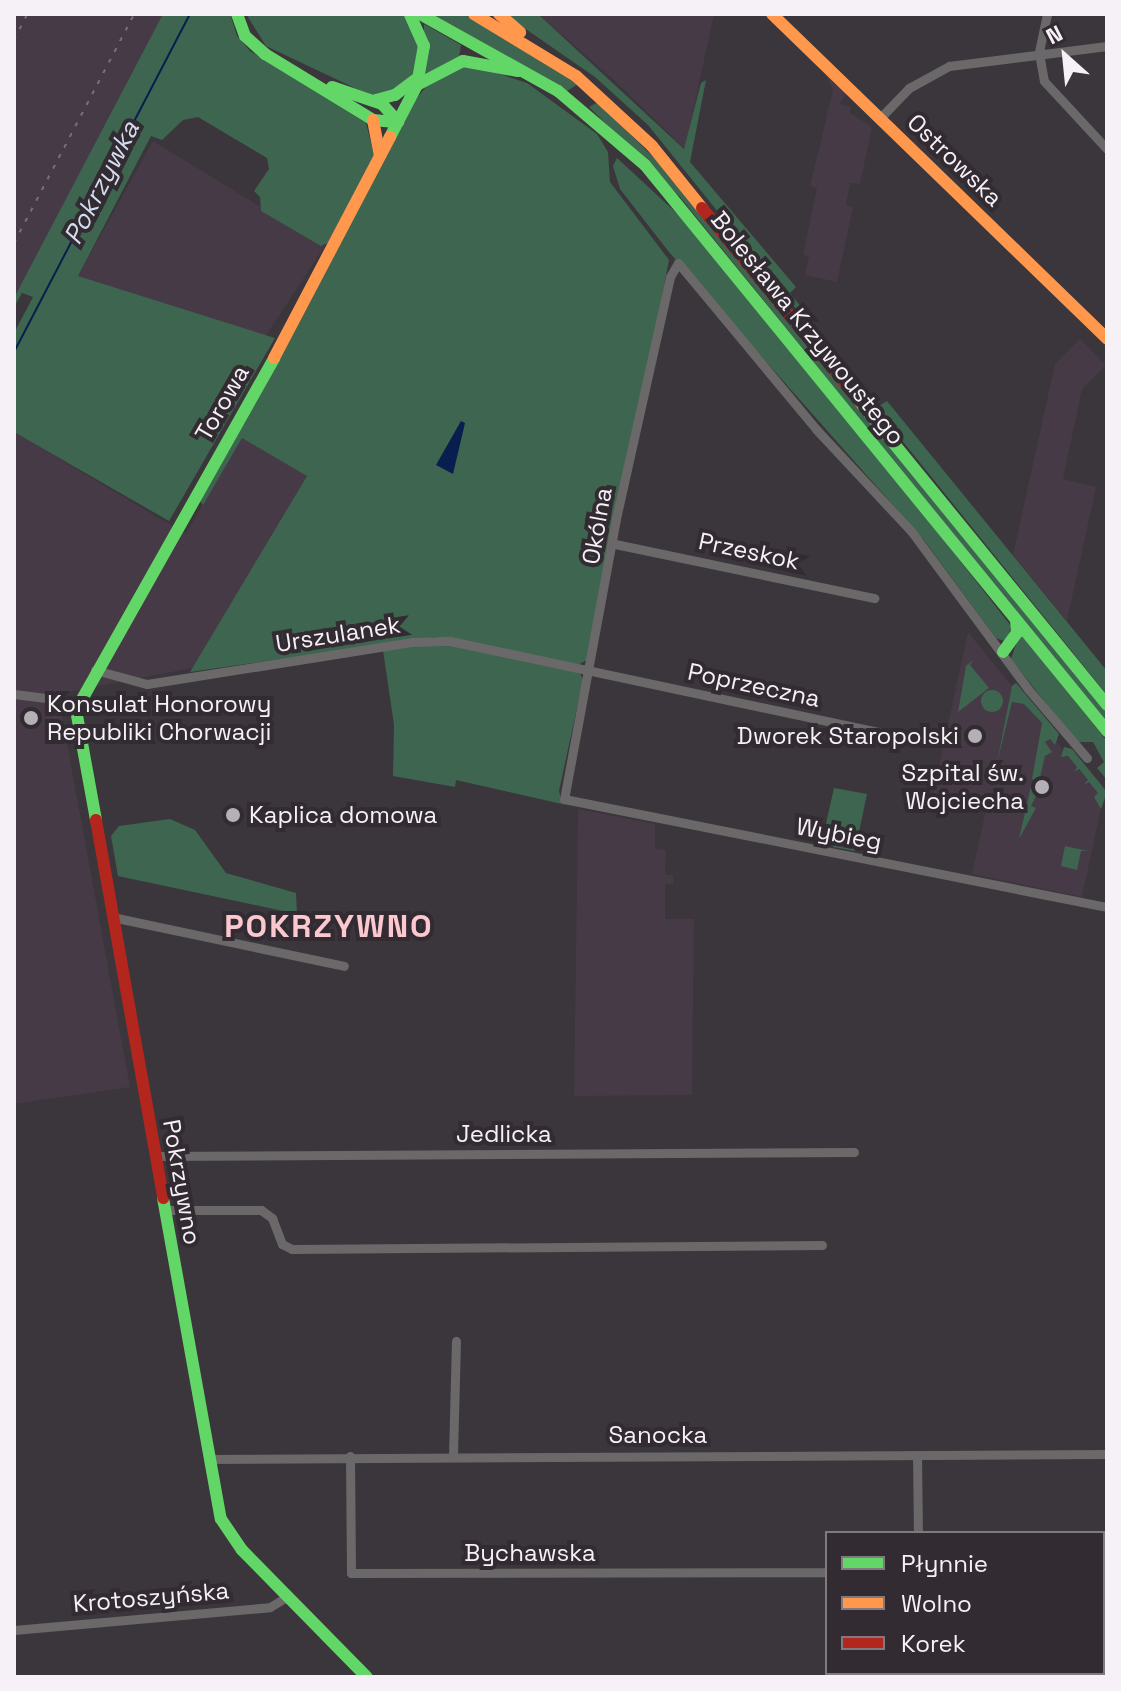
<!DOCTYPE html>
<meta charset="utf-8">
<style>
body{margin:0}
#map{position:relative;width:1121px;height:1691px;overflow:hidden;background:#3b363b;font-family:"Space Grotesk",sans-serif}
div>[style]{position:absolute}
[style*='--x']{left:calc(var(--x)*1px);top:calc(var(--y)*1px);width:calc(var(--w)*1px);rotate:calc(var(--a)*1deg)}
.built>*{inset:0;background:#453a45}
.green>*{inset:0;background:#3e654f}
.round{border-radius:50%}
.water>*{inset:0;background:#081e4e}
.stream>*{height:2px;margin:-1px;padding:0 1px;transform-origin:1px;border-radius:1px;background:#081e4e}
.street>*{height:9px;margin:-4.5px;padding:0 4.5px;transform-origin:4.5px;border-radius:4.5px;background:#6b6869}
.fast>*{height:12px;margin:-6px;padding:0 6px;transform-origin:6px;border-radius:6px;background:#63d668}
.slow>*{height:12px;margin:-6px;padding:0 6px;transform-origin:6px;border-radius:6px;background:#ff974d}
.jam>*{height:12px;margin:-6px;padding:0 6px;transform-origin:6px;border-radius:6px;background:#b3261e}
.rail>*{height:2px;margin-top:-1px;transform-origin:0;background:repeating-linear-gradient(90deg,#737172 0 4px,transparent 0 12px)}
.dots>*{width:22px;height:22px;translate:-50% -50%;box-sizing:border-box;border:4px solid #322b32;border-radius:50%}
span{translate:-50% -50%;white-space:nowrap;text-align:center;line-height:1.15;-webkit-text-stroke:8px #322b32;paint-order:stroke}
.street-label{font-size:24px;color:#f6f1f6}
.poi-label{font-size:24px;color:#f6f1f6}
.left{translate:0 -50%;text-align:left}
.right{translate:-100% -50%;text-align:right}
.water-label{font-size:26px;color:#d4ddef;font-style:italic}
.district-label{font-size:32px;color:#fcc8cf;font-weight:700;letter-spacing:2px}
.frame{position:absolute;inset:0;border:16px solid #f6f1f6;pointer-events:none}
.legend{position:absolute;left:825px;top:1531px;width:280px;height:144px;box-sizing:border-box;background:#322b32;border:2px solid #807a80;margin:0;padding:10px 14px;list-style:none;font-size:24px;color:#f6f1f6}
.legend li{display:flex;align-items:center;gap:16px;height:40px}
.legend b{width:40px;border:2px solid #807a80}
.north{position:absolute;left:1025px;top:16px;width:80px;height:80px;-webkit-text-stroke:6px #322b32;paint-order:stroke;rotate:333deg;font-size:22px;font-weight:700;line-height:32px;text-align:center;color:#f6f1f6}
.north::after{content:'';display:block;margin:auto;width:28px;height:36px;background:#f6f1f6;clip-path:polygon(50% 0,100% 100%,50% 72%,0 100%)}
</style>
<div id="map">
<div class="built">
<i style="clip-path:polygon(14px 14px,165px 14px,14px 302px)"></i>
<i style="clip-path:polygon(538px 14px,714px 14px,685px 149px,614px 80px)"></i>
<i style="clip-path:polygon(824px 70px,846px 94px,839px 104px,851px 107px,850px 113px,872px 127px,860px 184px,850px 183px,846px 205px,853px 207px,837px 282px,805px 275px,809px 256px,803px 255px,817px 188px,810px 186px,833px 90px)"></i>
<i style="clip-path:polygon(410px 135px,307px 476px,197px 667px,58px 694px,130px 1087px,14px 1104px,14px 432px,186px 534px)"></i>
<i style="clip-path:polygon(153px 141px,325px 246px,263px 340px,78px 276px)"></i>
<i style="clip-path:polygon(1080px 339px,1106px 365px,1082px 389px,1063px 479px,1096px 487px,1067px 621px,1013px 555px,1055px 364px)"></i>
<i style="clip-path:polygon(968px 632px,1103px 799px,1082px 897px,972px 874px,988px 800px,956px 793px,952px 808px,931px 803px)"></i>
<i style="clip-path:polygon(578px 809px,655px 824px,655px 849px,666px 850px,665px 875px,673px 875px,673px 885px,665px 884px,665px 919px,694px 919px,692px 1095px,574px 1096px)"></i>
</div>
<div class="green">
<i style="clip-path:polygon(163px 14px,230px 14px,237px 36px,250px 51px,366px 123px,374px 155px,328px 243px,321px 246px,261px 211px,260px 197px,254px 191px,269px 169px,267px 158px,198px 117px,183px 120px,162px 140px,151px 136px,78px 276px,275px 338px,169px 521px,14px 432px,14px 333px,33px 297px,22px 293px,14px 307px,14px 298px)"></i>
<i style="clip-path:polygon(246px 14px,403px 14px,412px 19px,420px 39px,416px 73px,402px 88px,377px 96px,359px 90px,266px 46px)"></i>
<i style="clip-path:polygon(433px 14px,464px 14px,578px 84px,567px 91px)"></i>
<i style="clip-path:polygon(504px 14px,538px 14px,684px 149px,701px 83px,706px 80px,690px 162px,796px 287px,790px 293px,879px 406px,887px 401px,1107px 671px,1107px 695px,648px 125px,595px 77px)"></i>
<i style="clip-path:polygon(424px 24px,461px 45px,459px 57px,424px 75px)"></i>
<i style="clip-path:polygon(476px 66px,527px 83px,597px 134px,608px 152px,610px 182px,669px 260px,590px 658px,578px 665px,435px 637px,190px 672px,307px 476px,242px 438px,203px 505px,199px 500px,415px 100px,426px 87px,462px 67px)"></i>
<i style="clip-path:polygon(598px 102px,672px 176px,1107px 712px,1107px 724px,680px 197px,589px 107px)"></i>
<i style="clip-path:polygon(617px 158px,684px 220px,939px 534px,1011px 626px,1007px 642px,996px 638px,924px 540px,669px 252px,620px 189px,613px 166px)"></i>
<i style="clip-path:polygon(1020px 633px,1107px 741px,1107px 780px,1097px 768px,1104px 762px,1093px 742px,1077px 742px,1011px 659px)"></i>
<i style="clip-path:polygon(440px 643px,580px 673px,583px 680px,559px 791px,562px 804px,456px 780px,455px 787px,393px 776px,394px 725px,383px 650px)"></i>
<i style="clip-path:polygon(973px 660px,970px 665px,989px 688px,958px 712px,966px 666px)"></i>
<i style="clip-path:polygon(1016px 683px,1059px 734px,1055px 745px,1050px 739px,1045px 742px,1052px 752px,1045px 756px,1039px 782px,1032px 779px,1042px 723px,1024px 704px,1012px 702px,997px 763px,1012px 686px)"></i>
<i class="round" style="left:981px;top:690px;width:22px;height:22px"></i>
<i style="clip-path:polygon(1064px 747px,1072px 749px,1107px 792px,1101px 809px,1094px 797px,1098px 793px,1089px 782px,1084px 785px,1088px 780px,1079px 769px,1074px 772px,1077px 767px,1068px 756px,1061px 757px)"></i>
<i style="clip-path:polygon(1031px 786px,1042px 795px,1036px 796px,1031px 806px,1036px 808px,1019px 839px)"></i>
<i style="clip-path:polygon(834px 788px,867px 794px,855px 851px,833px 847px,835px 841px,845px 843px,848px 828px,825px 828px)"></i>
<i style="clip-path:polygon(170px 819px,195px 830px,226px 873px,296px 893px,297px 914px,118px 876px,111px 836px,119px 826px)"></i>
<i style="clip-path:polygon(1065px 846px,1088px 851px,1081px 851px,1077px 870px,1061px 866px)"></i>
</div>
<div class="water">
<i style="clip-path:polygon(461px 421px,465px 423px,453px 474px,436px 465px)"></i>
</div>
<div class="stream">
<i style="--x:14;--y:352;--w:381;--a:-62.5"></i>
</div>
<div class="street">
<i style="--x:1047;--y:14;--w:40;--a:102"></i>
<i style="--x:1039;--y:53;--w:28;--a:80"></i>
<i style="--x:1044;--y:81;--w:93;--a:47.2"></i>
<i style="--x:880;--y:118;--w:42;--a:-46"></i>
<i style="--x:909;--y:88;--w:46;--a:-28.8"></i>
<i style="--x:949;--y:66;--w:159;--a:-7.2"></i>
<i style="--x:615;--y:544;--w:265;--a:11.8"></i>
<i style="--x:95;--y:670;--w:54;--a:15.1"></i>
<i style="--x:147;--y:684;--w:269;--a:-9"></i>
<i style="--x:413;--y:642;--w:37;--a:-2"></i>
<i style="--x:450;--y:641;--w:471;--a:12"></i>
<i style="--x:14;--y:694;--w:64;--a:7.2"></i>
<i style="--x:1087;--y:758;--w:91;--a:-130.5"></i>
<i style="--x:1028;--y:689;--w:197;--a:-126.5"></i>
<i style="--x:911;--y:531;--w:139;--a:-133"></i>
<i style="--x:816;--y:429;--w:216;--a:-129.7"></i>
<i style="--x:678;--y:263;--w:16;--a:120"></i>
<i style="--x:670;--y:277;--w:248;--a:102.6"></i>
<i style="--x:616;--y:519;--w:285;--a:100.5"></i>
<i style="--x:564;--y:799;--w:554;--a:11.25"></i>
<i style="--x:112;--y:917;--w:237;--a:11.9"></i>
<i style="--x:155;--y:1156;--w:699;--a:-0.33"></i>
<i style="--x:164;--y:1210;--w:97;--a:0"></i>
<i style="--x:261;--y:1210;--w:14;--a:36"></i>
<i style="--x:272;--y:1218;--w:28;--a:69"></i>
<i style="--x:282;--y:1244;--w:11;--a:27"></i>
<i style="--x:292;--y:1249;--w:530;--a:-0.43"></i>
<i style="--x:453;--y:1455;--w:114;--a:-88.5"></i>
<i style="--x:917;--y:1455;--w:78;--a:89.3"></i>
<i style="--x:350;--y:1456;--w:117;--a:89.5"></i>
<i style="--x:351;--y:1573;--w:476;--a:-0.1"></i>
<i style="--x:209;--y:1459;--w:898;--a:-0.32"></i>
<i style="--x:1103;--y:1603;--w:4;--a:0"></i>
<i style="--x:14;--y:1630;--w:257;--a:-5.1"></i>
<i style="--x:270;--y:1607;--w:21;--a:-31"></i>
<i style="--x:917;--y:1677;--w:4;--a:-63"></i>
</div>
<div class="fast">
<i style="--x:237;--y:14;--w:23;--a:70"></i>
<i style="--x:245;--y:36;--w:27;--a:42"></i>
<i style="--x:265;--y:54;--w:127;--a:31.4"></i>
<i style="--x:373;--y:120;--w:25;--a:5"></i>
<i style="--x:420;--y:14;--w:158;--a:29.2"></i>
<i style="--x:558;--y:91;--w:114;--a:40.4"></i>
<i style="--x:645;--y:165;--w:731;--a:50.78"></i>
<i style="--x:417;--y:85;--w:52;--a:-27.6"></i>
<i style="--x:463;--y:61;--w:56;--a:10.3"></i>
<i style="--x:332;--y:87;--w:53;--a:18.8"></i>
<i style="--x:382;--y:104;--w:24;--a:48"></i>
<i style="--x:376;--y:100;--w:20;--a:-15"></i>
<i style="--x:395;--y:95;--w:25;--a:-37"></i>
<i style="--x:390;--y:137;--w:59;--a:-62.6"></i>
<i style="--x:417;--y:85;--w:40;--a:-80"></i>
<i style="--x:424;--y:46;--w:35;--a:-114"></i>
<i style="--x:860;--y:402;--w:391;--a:50.8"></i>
<i style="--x:1003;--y:652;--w:24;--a:-54"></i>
<i style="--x:1017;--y:633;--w:13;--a:-94"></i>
<i style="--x:96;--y:820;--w:112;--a:-100.3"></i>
<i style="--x:76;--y:710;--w:404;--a:-60.6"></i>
<i style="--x:163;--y:1198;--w:326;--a:79.8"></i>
<i style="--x:221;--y:1519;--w:37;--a:56"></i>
<i style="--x:242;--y:1550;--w:178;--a:45.5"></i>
</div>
<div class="slow">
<i style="--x:474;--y:14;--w:119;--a:31.3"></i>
<i style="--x:576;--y:76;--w:103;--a:42.6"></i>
<i style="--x:652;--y:146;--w:80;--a:51.1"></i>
<i style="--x:499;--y:14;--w:28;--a:41"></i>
<i style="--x:772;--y:14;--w:467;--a:44.1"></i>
<i style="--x:373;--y:120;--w:36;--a:79"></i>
<i style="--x:274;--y:358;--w:250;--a:-62.3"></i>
</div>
<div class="jam">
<i style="--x:702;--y:208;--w:250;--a:50.8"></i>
<i style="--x:96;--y:820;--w:384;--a:79.9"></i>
</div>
<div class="rail">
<i style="--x:14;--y:40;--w:29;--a:-63"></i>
<i style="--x:14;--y:243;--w:259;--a:-62.3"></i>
</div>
<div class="dots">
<i style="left:31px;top:718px;background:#b5b0b5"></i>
<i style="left:975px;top:736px;background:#b5b0b5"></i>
<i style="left:1042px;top:787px;background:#b5b0b5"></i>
<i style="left:233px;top:815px;background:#b5b0b5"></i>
</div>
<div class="street-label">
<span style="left:955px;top:160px;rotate:44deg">Ostrowska</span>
<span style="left:808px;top:328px;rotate:51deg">Bolesława Krzywoustego</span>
<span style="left:222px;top:403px;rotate:-60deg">Torowa</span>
<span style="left:597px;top:526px;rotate:-80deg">Okólna</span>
<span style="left:749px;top:551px;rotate:12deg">Przeskok</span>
<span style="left:338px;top:634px;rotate:-9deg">Urszulanek</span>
<span style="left:754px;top:685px;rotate:12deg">Poprzeczna</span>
<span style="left:839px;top:834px;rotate:11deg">Wybieg</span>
<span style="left:504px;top:1134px">Jedlicka</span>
<span style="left:182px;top:1182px;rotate:80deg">Pokrzywno</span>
<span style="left:658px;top:1435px">Sanocka</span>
<span style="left:530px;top:1553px">Bychawska</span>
<span style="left:151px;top:1597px;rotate:-5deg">Krotoszyńska</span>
</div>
<div class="poi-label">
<span class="left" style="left:47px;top:718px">Konsulat Honorowy<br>Republiki Chorwacji</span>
<span class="right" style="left:959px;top:736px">Dworek Staropolski</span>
<span class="right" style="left:1024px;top:787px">Szpital św.<br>Wojciecha</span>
<span class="left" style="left:249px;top:815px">Kaplica domowa</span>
</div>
<div class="water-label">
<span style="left:102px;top:183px;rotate:-63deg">Pokrzywka</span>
</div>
<div class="district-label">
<span style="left:329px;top:926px">POKRZYWNO</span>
</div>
<div class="frame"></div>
<ul class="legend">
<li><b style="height:10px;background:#63d668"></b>Płynnie</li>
<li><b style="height:10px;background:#ff974d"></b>Wolno</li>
<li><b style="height:10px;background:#b3261e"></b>Korek</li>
</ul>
<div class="north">N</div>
</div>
